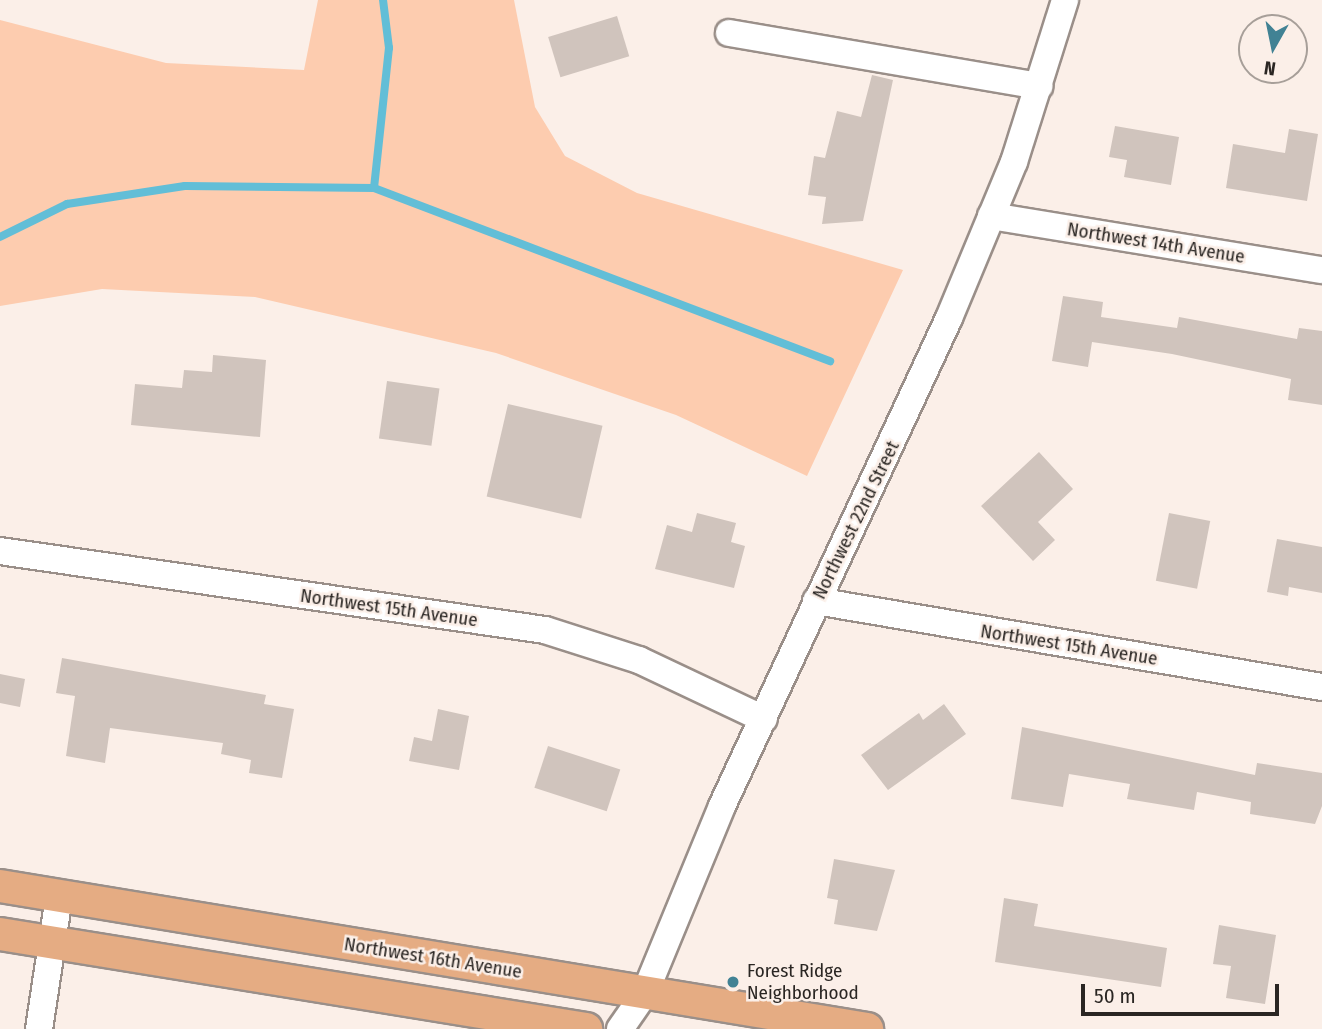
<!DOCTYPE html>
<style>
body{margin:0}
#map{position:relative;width:1322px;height:1029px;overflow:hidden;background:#fbefe8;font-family:"Fira Sans Condensed",sans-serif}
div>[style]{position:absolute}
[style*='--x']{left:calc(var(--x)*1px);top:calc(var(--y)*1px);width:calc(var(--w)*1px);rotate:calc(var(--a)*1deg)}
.green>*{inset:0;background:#fdccaf}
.stream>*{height:8px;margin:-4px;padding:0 4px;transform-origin:4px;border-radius:4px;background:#62bed7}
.building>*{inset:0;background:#d0c4bd;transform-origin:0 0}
.roads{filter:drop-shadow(2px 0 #9a8f89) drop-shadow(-2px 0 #9a8f89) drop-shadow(0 2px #9a8f89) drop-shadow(0 -2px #9a8f89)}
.minor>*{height:26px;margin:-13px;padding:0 13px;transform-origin:13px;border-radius:13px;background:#fff}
.major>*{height:32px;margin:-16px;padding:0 16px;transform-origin:16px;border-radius:16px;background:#e5ac83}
.dots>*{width:19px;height:19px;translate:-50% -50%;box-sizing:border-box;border:4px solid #fbefe8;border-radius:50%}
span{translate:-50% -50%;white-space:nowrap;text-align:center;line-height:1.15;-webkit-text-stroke:5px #fbefe8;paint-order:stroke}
.street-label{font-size:19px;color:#2a2623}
.poi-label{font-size:19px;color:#2a2623}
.left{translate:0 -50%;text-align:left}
.north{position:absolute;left:1238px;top:14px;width:70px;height:70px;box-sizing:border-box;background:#fbefe8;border:2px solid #a79f99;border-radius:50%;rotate:189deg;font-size:19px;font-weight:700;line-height:28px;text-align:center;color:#2a2623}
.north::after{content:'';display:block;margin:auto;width:24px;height:32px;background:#418294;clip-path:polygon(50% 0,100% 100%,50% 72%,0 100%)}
.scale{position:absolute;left:1081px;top:984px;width:198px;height:32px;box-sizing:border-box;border:4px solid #2a2623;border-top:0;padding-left:9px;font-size:21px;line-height:24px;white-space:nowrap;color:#2a2623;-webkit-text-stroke:5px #fbefe8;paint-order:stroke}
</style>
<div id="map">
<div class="green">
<i style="clip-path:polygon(318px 0,514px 0,535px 107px,565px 156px,637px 193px,903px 270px,807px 476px,676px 415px,496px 353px,255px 297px,102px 289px,0 306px,0 20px,166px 63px,304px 70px)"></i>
</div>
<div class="stream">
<i style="--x:374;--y:188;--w:488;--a:20.8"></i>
<i style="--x:0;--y:237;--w:75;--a:-26.2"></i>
<i style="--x:67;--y:204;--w:119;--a:-8.7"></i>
<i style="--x:185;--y:186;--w:189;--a:0.6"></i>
<i style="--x:374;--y:188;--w:141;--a:-83.9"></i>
<i style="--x:389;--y:48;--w:48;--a:-97.1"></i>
</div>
<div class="building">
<i style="left:617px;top:16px;width:42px;height:72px;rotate:73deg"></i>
<i style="clip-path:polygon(872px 75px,893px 80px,863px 221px,822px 224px,826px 197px,808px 195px,814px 156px,825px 158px,837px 111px,861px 117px)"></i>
<i style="clip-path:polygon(1115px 126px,1179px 137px,1171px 185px,1124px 177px,1127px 160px,1109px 157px)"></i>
<i style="clip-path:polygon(1289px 129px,1318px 134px,1307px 201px,1226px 188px,1233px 144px,1285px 153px)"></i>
<i style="clip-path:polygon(1063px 296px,1103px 302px,1101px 317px,1177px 328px,1179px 317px,1297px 339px,1299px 328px,1322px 331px,1322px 405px,1288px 400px,1291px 379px,1172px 354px,1092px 342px,1088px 367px,1052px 361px)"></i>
<i style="clip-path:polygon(213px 355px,266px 360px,260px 437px,131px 425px,135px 384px,182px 388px,184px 370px,212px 372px)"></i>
<i style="left:387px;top:381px;width:53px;height:58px;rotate:8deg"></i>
<i style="left:508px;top:404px;width:97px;height:95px;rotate:13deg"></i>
<i style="clip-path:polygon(1039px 452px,1073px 489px,1038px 522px,1055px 540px,1033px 561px,981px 506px)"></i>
<i style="clip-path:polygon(697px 513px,736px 523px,731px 542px,745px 546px,734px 588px,655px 569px,667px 525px,692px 532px)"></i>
<i style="left:1169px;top:513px;width:42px;height:69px;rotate:11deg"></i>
<i style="clip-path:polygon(1277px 539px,1322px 547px,1322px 593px,1289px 587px,1288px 596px,1267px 592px)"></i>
<i style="clip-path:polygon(62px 658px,266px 695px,264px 704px,294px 709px,282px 778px,249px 773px,251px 760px,221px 754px,223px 743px,110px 728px,105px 763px,66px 756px,75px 696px,56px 693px)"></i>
<i style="clip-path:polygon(0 674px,25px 679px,20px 707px,0 703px)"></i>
<i style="clip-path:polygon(944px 704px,966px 734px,888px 790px,861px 755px,919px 713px,923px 720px)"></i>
<i style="clip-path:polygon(438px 709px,469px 716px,459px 770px,409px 761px,414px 737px,432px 741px)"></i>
<i style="clip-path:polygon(1022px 727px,1255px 775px,1257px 763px,1322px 773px,1322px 806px,1315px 824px,1250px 814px,1251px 802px,1197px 792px,1194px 810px,1127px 799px,1130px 784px,1069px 774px,1063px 807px,1011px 799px)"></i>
<i style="left:548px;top:746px;width:76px;height:44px;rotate:18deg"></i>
<i style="clip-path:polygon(834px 859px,895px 870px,877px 931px,834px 924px,838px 900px,827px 898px)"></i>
<i style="clip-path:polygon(1004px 898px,1038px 904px,1034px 926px,1167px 948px,1161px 987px,995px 962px)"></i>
<i style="clip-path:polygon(1219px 925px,1276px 935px,1265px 1004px,1226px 998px,1231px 966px,1213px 964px)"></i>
</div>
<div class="roads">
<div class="minor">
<i style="--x:729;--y:33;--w:315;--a:9.7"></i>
<i style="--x:991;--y:216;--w:335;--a:9.3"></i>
<i style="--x:0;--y:551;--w:551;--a:8.25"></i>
<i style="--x:545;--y:630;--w:99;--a:17.7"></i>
<i style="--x:639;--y:660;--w:138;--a:25.3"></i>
<i style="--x:816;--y:601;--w:513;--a:9.65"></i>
<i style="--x:39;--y:1029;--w:134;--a:-81.4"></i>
<i style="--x:620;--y:1029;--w:44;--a:-55.2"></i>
<i style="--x:645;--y:993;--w:202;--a:-67.6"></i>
<i style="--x:722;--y:806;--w:538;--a:-65.05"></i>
<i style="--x:949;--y:318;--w:169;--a:-67.4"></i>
<i style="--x:1014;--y:162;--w:170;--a:-72.5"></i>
</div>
<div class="major">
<i style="--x:0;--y:886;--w:879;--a:9.37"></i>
<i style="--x:0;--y:934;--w:594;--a:9.21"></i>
</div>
</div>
<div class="dots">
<i style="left:733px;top:982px;background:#418294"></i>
</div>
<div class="street-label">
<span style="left:1156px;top:243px;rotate:9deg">Northwest 14th Avenue</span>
<span style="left:856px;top:520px;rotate:-64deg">Northwest 22nd Street</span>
<span style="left:389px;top:608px;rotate:8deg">Northwest 15th Avenue</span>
<span style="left:1069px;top:645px;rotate:9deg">Northwest 15th Avenue</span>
<span style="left:433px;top:958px;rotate:9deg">Northwest 16th Avenue</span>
</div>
<div class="poi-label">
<span class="left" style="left:747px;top:982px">Forest Ridge<br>Neighborhood</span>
</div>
<div class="north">N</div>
<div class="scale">50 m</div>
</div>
